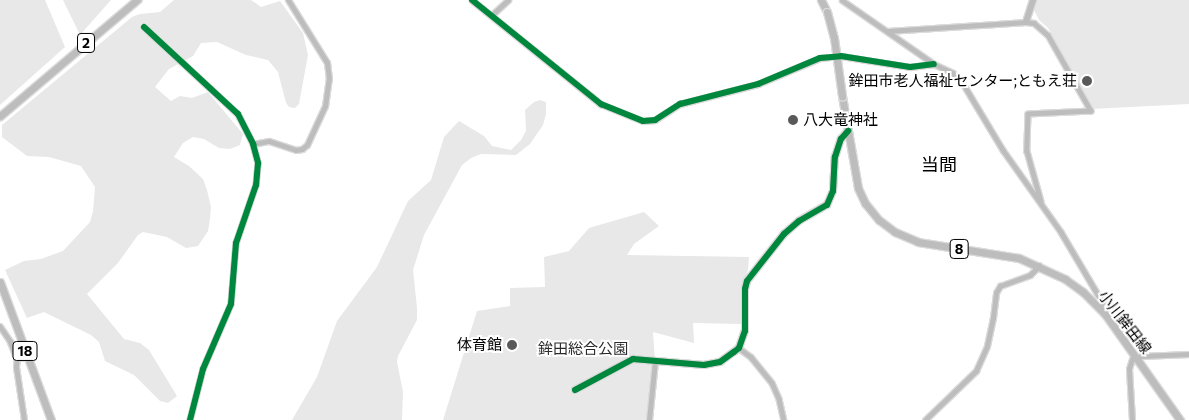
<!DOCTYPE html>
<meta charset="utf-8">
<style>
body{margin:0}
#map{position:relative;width:1189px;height:420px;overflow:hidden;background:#fff;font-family:Commissioner,"Noto Sans JP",sans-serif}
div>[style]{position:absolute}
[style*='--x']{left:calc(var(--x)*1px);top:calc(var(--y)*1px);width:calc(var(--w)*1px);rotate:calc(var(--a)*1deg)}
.green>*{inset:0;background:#e8e8e8}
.roads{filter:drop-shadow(1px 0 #dbdbdb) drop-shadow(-1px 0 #dbdbdb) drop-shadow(0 1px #dbdbdb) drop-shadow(0 -1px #dbdbdb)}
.minor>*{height:4.5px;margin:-2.25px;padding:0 2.25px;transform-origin:2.25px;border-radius:2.25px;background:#bdbdbd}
.tertiary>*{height:5.5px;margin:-2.75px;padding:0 2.75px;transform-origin:2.75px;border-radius:2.75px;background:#bdbdbd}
.primary>*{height:7px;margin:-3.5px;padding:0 3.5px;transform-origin:3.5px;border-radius:3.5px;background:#bdbdbd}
.bridges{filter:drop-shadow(1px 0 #dbdbdb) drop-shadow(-1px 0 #dbdbdb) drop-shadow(0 1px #dbdbdb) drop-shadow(0 -1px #dbdbdb)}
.primary-bridge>*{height:7px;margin:-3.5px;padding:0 3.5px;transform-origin:3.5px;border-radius:3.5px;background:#bdbdbd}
.cycleway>*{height:6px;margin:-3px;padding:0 3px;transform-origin:3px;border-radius:3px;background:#00873e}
.dots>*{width:14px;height:14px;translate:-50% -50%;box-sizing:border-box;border:2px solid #fff;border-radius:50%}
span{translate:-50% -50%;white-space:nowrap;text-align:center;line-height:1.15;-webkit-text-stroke:4px #fff;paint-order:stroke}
.shield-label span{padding:1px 4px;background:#fff;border:1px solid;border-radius:4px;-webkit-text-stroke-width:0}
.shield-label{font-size:14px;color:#000;font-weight:700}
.poi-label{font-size:15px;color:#000}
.right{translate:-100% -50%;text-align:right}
.left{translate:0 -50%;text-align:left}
.street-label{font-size:15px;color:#000}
.park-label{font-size:15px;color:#2c2c2c}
.quarter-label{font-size:18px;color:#000}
</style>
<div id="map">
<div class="green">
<i style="clip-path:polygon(0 0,45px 0,65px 47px,0 105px)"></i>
<i style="clip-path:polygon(63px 0,111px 0,80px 35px)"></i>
<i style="clip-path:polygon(174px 0,251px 0,261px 7px,280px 1px,303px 33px,308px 55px,299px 104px,295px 108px,289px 107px,286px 103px,278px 72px,268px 60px,246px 55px,217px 42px,201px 43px,193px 56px,169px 69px,155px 87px,171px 101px,180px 96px,192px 98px,208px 92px,243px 134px,240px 145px,230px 149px,219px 148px,204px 139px,193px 137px,183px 143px,174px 157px,189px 166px,203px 179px,207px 190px,211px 207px,210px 219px,208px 231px,198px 246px,186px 248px,167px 237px,143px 232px,138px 235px,118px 263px,87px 294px,124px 339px,140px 343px,149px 350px,177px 396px,168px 403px,160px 401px,134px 375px,105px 361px,99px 342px,91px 335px,44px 312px,27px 318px,5px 270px,24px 261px,41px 259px,63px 251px,90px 222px,93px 211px,95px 187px,81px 166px,49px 157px,27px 156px,2px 137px,2px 125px,132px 17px,140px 14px,160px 12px)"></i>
<i style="clip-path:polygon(1037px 0,1189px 0,1189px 104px,1091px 109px,1048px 28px,1039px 20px,1034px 10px)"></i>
<i style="clip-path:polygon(540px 100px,546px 102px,546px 114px,543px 125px,530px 144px,516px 155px,481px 154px,471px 158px,462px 165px,424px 235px,413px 270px,417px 308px,417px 320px,398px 356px,397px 362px,403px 392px,402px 420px,292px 420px,317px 377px,337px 321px,377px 267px,408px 201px,431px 180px,444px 137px,459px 121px,484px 136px,492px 146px,511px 150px,521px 140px,526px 131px,525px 110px,534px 102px)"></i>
<i style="clip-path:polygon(644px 212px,659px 226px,634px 244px,627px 255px,749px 257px,748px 270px,741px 290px,741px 324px,693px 323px,694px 343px,653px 332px,655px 361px,649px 420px,443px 420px,477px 311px,510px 306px,510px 288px,545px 287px,544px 257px,569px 251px,589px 228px)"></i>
</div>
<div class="roads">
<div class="minor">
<i style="--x:472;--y:0;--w:166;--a:38.9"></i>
<i style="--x:601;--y:104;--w:45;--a:22"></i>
<i style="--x:643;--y:121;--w:12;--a:-5"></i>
<i style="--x:655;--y:120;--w:30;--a:-33"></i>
<i style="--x:680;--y:104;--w:81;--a:-14.4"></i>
<i style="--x:758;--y:84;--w:67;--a:-22.8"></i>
<i style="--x:820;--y:58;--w:21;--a:-5"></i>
<i style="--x:841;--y:56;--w:70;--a:9.1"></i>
<i style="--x:910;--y:67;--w:24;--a:-7"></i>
<i style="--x:842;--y:0;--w:112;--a:34.8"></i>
<i style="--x:934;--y:64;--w:21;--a:25"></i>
<i style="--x:953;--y:73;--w:16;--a:47"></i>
<i style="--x:964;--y:85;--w:76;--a:59"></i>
<i style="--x:1003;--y:150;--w:100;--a:54.7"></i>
<i style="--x:1061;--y:232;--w:82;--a:59.4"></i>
<i style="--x:1103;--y:303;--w:10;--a:79"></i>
<i style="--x:492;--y:15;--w:22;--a:-43"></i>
<i style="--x:144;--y:27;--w:128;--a:42.8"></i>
<i style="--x:238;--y:114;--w:34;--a:63"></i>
<i style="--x:253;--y:144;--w:20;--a:75"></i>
<i style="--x:258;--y:163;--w:22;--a:95"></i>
<i style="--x:256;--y:185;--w:61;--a:109"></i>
<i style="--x:236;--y:243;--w:61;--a:94.7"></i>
<i style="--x:231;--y:304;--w:71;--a:113.3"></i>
<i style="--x:203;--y:369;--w:53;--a:104.3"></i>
<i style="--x:888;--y:31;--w:138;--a:-3.7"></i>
<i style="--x:1026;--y:22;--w:8;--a:7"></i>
<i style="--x:1034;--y:23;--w:18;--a:41"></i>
<i style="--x:1048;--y:35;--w:87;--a:60.5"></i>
<i style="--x:1091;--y:111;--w:63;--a:177.3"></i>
<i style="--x:1028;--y:114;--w:37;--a:92"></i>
<i style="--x:1027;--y:151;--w:52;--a:74.4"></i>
<i style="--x:253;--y:144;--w:16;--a:-11"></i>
<i style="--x:269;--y:141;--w:28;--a:18"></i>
<i style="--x:296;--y:150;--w:6;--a:-9"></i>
<i style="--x:302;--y:149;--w:6;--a:-39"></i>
<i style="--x:307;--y:145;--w:43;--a:-65.2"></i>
<i style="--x:325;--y:106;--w:27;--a:-82"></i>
<i style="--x:329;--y:79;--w:16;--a:-97"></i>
<i style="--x:327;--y:63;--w:74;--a:-121.8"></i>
<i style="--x:0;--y:326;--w:18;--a:56"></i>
<i style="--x:10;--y:341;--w:18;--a:68"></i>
<i style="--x:739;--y:348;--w:15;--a:37"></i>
<i style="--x:751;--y:357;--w:33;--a:51"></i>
<i style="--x:772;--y:383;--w:17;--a:66"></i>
<i style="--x:779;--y:399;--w:22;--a:77"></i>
<i style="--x:24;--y:420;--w:54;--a:-98.6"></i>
<i style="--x:16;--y:367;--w:9;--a:-84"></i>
<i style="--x:17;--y:358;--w:10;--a:-6"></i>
<i style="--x:649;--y:420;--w:59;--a:-84.2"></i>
<i style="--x:925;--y:420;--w:71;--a:-43.9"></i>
<i style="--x:976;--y:371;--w:27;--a:-66"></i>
<i style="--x:987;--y:346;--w:29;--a:-78"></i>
<i style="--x:993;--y:318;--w:25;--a:-83"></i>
<i style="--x:996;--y:293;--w:8;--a:-60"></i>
<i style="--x:1000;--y:286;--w:32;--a:-20"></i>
<i style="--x:1030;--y:275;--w:13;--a:-45"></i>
<i style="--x:1132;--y:420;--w:51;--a:-93.4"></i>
<i style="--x:1129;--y:369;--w:10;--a:-73"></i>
<i style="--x:1132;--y:359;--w:9;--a:-18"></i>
<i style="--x:1141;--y:356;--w:48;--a:-2.4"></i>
</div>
<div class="tertiary">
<i style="--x:1026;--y:22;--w:23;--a:-72"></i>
<i style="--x:575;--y:390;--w:66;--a:-28.1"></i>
<i style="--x:633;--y:359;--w:71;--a:4.8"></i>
<i style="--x:704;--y:365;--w:16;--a:-11"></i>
<i style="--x:720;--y:362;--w:17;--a:-36"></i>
<i style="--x:734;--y:352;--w:6;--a:-39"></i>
<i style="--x:739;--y:348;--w:18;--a:-71"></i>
<i style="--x:745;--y:331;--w:42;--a:-90"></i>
<i style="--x:745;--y:289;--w:8;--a:-76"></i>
<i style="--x:747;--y:281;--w:60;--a:-51.8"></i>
<i style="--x:784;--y:234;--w:20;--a:-41"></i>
<i style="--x:799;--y:221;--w:32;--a:-30"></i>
<i style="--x:827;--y:205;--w:15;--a:-67"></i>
<i style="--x:833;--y:191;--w:34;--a:-87"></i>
<i style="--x:835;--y:157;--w:19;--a:-72"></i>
<i style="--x:841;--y:139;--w:11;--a:-49"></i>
</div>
<div class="primary">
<i style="--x:821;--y:0;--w:13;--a:63"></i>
<i style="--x:842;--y:96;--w:93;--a:80.1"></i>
<i style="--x:858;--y:188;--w:17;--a:65"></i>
<i style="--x:865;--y:203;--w:22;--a:51"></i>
<i style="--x:879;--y:220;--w:20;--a:37"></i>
<i style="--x:895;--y:232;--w:25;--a:23"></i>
<i style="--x:918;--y:242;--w:102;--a:9"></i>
<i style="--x:1019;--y:258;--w:51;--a:24.5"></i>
<i style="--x:1065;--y:279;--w:22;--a:36"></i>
<i style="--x:1083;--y:292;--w:31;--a:45"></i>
<i style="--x:1105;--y:314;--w:130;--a:54.7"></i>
<i style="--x:0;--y:116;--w:180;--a:-40.3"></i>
<i style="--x:0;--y:282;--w:147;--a:69.7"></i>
</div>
</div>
<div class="bridges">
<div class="primary-bridge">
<i style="--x:827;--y:12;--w:27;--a:75"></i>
<i style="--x:834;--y:38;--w:59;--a:82.1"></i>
</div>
</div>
<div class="cycleway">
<i style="--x:472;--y:0;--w:166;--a:38.9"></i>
<i style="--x:601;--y:104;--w:45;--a:22"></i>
<i style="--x:643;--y:121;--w:12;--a:-5"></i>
<i style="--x:655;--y:120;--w:30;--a:-33"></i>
<i style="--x:680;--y:104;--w:81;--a:-14.4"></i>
<i style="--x:758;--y:84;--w:67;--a:-22.8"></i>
<i style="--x:820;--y:58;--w:21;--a:-5"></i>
<i style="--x:841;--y:56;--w:70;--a:9.1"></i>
<i style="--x:910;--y:67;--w:24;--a:-7"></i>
<i style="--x:144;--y:27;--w:128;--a:42.8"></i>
<i style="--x:238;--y:114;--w:34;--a:63"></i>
<i style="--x:253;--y:144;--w:20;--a:75"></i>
<i style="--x:258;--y:163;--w:22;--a:95"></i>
<i style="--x:256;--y:185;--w:61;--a:109"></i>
<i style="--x:236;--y:243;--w:61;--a:94.7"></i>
<i style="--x:231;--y:304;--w:71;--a:113.3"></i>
<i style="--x:203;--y:369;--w:53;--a:104.3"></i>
<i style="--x:575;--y:390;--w:66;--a:-28.1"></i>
<i style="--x:633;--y:359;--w:71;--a:4.8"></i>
<i style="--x:704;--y:365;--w:16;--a:-11"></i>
<i style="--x:720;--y:362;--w:17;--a:-36"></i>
<i style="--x:734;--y:352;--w:6;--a:-39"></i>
<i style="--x:739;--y:348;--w:18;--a:-71"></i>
<i style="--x:745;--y:331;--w:42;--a:-90"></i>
<i style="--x:745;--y:289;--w:8;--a:-76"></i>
<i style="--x:747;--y:281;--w:60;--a:-51.8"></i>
<i style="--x:784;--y:234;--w:20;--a:-41"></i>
<i style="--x:799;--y:221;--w:32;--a:-30"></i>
<i style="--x:827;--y:205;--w:15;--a:-67"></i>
<i style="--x:833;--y:191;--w:34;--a:-87"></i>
<i style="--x:835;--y:157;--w:19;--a:-72"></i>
<i style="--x:841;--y:139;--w:11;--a:-49"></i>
</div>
<div class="dots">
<i style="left:1087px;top:81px;background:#595959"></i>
<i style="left:793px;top:120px;background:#595959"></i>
<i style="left:512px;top:345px;background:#595959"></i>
</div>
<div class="shield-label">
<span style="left:86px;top:43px">2</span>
<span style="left:959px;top:249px">8</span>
<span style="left:25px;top:351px">18</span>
</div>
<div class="poi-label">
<span class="right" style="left:1077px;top:81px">鉾田市老人福祉センター;ともえ荘</span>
<span class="left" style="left:803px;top:120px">八大竜神社</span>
<span class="right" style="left:502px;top:345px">体育館</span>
</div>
<div class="street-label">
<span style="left:1125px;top:322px;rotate:52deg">小川鉾田線</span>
</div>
<div class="park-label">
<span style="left:583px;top:349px">鉾田総合公園</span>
</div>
<div class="quarter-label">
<span style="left:939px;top:164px">当間</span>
</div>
</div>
